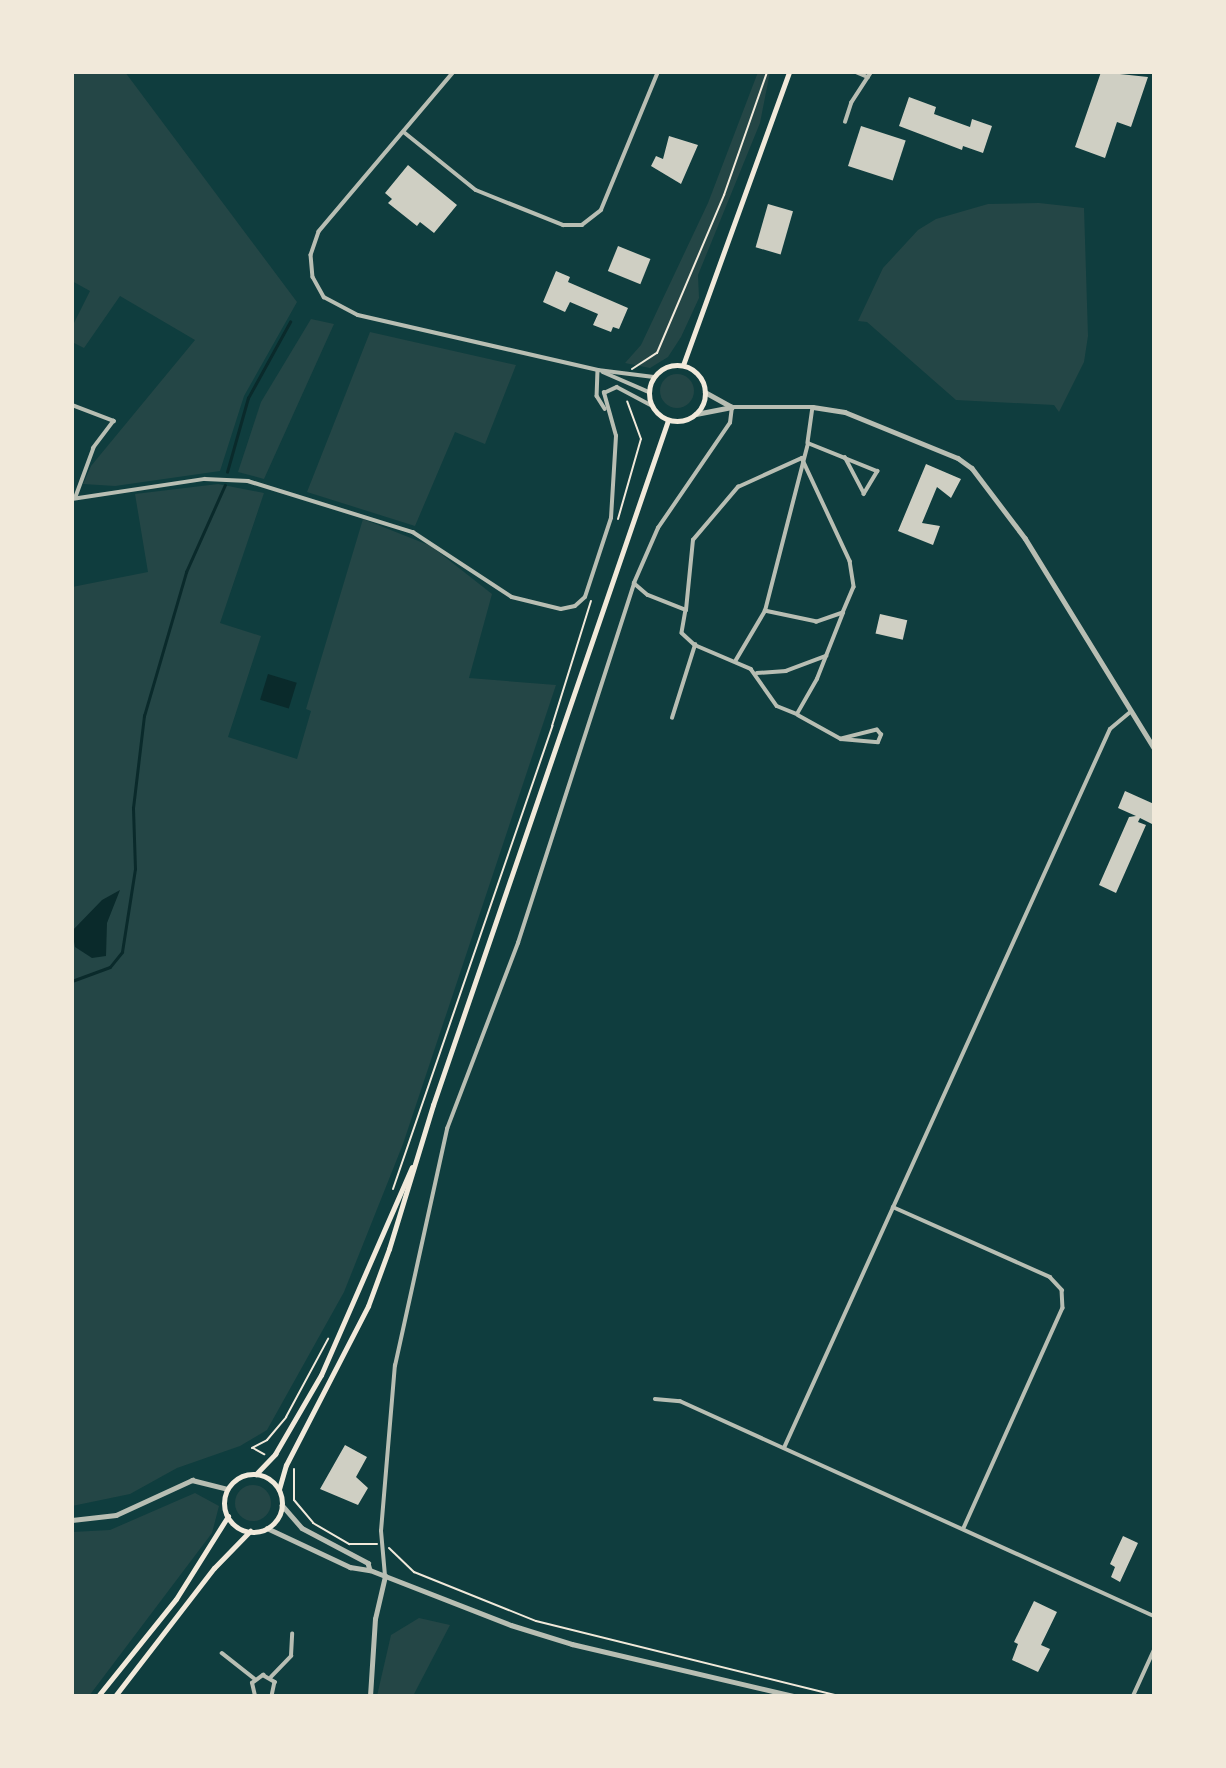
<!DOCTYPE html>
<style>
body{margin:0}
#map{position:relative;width:1226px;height:1768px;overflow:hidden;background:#0f3d3e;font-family:"Fira Sans Condensed",sans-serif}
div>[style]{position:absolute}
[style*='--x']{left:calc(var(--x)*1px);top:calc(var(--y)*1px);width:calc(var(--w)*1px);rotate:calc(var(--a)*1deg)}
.green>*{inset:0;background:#244646}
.round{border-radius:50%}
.water>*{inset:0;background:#0a2a2b;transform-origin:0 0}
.stream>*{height:2.5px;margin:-1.25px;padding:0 1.25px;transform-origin:1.25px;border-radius:1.25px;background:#0a2a2b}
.building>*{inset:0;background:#cfcfc3;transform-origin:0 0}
.path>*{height:2px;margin:-1px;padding:0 1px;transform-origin:1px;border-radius:1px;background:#f1e9da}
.minor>*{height:3.5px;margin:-1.75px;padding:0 1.75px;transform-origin:1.75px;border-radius:1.75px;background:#b8beb3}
.tertiary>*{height:4.5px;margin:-2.25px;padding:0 2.25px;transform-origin:2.25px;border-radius:2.25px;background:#b8beb3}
.secondary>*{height:5px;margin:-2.5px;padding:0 2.5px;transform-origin:2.5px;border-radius:2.5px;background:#f1e9da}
.secondary>.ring{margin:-2.5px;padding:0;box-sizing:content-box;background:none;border:5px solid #f1e9da;border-radius:50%}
span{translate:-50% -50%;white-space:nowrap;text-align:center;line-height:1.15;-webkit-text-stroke:5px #f1e9da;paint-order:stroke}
.frame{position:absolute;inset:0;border:74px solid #f1e9da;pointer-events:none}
</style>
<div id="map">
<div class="green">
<i style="clip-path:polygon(72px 72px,125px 72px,297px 302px,244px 396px,220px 471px,115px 486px,83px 484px,91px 466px,195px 340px,120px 296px,84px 348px,72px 342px,72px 327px,90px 291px,72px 281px)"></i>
<i style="clip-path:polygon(758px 72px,770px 72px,760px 123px,698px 275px,699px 298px,681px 337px,668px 357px,650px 368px,625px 363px,641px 345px,708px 203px)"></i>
<i style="clip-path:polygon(1039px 203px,1084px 208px,1088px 336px,1084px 362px,1059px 412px,1054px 405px,956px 400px,867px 322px,858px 321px,883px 268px,918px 230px,936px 219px,988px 204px)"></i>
<i style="clip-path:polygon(311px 319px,334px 324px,264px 479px,238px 472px,261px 402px)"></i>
<i style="clip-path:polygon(370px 332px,516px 365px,485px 444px,455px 432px,415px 526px,307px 492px)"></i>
<i class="round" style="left:660px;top:374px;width:34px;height:34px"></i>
<i style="clip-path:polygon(218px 484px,264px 493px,220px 623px,261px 636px,228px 737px,297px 759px,311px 711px,306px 709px,363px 519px,431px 546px,492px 594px,469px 678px,556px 685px,403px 1144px,344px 1292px,267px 1430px,240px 1446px,177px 1468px,130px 1494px,72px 1506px,72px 587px,148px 572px,135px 494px)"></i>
<i class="round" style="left:235px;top:1485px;width:36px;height:36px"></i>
<i style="clip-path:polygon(195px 1493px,219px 1506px,212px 1533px,89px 1696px,72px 1696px,72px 1532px,110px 1530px)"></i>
<i style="clip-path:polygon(419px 1618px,450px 1625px,413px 1696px,377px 1696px,391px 1635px)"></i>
</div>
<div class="water">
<i style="left:268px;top:674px;width:30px;height:27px;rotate:17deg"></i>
<i style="clip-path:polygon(120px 890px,107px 923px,106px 956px,92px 958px,75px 947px,72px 931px,102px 900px)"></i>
</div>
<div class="stream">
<i style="--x:227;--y:472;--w:77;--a:-74.2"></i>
<i style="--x:248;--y:398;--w:87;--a:-61.1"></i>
<i style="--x:72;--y:981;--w:40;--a:-20.2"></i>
<i style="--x:110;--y:967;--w:19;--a:-51"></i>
<i style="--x:122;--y:952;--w:84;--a:-81.1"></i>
<i style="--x:135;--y:869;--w:61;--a:-91.9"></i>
<i style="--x:133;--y:808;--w:93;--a:-83.2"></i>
<i style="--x:144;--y:716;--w:150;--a:-73.7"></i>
<i style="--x:186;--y:572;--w:95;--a:-65.9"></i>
</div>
<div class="building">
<i style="clip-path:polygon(1101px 72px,1148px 77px,1131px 127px,1117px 122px,1105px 158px,1075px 147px)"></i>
<i style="clip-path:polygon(909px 97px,936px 107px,934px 114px,970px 127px,972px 119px,992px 126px,983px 153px,963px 146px,962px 150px,899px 126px)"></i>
<i style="left:861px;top:126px;width:47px;height:42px;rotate:18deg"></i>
<i style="clip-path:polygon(669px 136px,698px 145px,681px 184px,651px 166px,656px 156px,663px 159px)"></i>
<i style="clip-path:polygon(408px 165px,457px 205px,434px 233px,420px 222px,417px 226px,388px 203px,392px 199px,385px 193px)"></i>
<i style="left:768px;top:204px;width:26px;height:45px;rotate:16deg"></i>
<i style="left:618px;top:246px;width:35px;height:27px;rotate:22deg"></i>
<i style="clip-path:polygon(556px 271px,570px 277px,568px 282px,628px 308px,619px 329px,613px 327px,611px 332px,593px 325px,598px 314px,570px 302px,565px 312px,543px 302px)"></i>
<i style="clip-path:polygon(926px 464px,961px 479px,951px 498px,937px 487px,922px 523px,940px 526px,933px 545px,898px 531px)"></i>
<i style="left:880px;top:614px;width:28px;height:20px;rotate:13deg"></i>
<i style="clip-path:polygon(1125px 791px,1154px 804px,1154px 825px,1140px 818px,1138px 822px,1146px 825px,1116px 893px,1099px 885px,1129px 817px,1136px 816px,1118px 808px)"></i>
<i style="clip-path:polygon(345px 1445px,367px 1457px,356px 1477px,368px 1488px,358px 1505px,320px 1489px)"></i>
<i style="clip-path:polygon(1123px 1536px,1138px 1543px,1120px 1582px,1111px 1577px,1115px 1567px,1110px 1564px)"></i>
<i style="clip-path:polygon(1034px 1601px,1057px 1612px,1041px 1645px,1050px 1649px,1038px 1672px,1012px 1660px,1018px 1644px,1014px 1642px)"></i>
</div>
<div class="path">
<i style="--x:632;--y:369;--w:30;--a:-33"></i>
<i style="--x:657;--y:353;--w:172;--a:-67"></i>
<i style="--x:724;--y:195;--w:130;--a:-70.7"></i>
<i style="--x:618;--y:519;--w:83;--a:-74"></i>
<i style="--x:641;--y:439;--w:40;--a:-110.2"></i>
<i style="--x:393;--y:1189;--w:490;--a:-71"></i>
<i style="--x:552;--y:726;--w:131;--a:-72.7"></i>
<i style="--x:252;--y:1448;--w:17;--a:-28"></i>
<i style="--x:267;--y:1440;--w:30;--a:-50"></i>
<i style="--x:286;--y:1417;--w:89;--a:-61.7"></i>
<i style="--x:253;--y:1448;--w:13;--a:29"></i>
<i style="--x:294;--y:1469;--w:31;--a:90"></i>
<i style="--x:294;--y:1500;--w:30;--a:50"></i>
<i style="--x:313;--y:1523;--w:42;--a:30.3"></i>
<i style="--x:349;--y:1544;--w:28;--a:0"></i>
<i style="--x:389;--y:1548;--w:35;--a:44"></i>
<i style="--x:414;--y:1572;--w:131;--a:21.9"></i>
<i style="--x:536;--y:1621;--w:312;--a:13.9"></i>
</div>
<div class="minor">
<i style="--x:454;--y:72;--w:209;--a:130.2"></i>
<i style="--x:319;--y:232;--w:24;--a:109"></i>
<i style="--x:311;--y:255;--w:22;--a:85"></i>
<i style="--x:313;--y:277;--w:23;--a:61"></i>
<i style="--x:324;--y:297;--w:38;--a:28"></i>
<i style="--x:358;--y:315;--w:246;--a:12.9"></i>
<i style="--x:598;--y:370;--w:56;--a:7.1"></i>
<i style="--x:856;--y:72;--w:13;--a:23"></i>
<i style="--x:845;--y:122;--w:20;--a:-72"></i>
<i style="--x:851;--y:103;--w:37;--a:-57"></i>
<i style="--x:404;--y:132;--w:92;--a:38.9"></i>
<i style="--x:476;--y:190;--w:94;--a:21.9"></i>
<i style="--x:563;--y:225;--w:19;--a:0"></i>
<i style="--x:582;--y:225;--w:24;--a:-38"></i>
<i style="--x:601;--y:210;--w:149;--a:-67.6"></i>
<i style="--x:598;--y:370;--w:26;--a:92"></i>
<i style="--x:597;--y:396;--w:15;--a:58"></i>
<i style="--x:603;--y:372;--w:50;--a:23.5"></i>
<i style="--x:72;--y:405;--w:45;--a:20.9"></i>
<i style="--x:114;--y:421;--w:34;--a:127"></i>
<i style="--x:94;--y:448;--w:52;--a:110.2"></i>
<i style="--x:813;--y:407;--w:36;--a:98"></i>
<i style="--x:808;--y:443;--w:40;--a:22"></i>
<i style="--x:845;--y:458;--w:35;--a:22"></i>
<i style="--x:878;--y:471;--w:27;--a:121"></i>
<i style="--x:864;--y:494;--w:41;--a:-117.8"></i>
<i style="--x:72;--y:499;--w:134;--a:-8.6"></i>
<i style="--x:205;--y:479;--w:43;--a:2.7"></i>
<i style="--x:248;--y:481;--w:173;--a:17.2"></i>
<i style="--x:413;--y:532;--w:118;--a:33.3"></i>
<i style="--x:512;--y:597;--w:50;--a:13.8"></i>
<i style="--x:561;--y:609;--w:14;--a:-12"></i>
<i style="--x:575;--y:606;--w:13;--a:-42"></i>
<i style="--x:585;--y:597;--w:83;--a:-71.8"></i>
<i style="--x:611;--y:518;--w:82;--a:-86.5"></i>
<i style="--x:616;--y:436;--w:45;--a:-105.6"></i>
<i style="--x:604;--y:393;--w:14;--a:-25"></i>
<i style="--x:617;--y:387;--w:40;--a:28"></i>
<i style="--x:634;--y:583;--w:18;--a:41"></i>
<i style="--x:648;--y:595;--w:41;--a:21.5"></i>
<i style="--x:686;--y:610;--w:23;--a:100"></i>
<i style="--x:682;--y:633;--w:18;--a:43"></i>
<i style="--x:695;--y:645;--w:61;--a:23.2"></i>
<i style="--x:751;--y:669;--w:45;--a:54.9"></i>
<i style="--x:777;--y:706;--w:22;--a:22"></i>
<i style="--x:797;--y:714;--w:40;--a:-60.3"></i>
<i style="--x:817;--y:679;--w:71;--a:-68.5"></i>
<i style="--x:686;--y:610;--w:70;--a:-84.3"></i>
<i style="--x:693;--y:540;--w:70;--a:-49.7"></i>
<i style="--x:738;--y:487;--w:70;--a:-24.4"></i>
<i style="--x:802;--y:458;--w:114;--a:65"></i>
<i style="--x:850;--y:561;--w:26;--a:81"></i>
<i style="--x:854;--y:587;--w:28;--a:113"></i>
<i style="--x:843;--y:613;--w:28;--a:161"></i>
<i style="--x:817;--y:622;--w:53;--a:-168.1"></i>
<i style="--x:736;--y:660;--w:57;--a:-59.4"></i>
<i style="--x:765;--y:611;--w:173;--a:-75.6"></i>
<i style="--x:757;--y:673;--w:29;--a:-4"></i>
<i style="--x:786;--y:671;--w:43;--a:-20.6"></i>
<i style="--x:798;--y:715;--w:49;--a:29.2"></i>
<i style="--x:841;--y:739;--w:37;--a:5"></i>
<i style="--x:878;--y:742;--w:8;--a:-67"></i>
<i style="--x:881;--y:735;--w:6;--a:-129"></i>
<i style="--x:877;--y:730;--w:37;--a:166"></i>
<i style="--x:672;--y:718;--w:77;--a:-72.5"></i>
<i style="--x:893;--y:1207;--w:172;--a:24"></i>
<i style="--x:1050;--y:1277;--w:18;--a:47"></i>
<i style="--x:1062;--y:1290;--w:18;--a:87"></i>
<i style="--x:1063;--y:1308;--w:241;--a:114.2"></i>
<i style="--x:655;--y:1399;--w:25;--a:5"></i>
<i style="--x:680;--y:1401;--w:520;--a:24.4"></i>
<i style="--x:784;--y:1448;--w:789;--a:-65.61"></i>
<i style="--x:1110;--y:729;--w:26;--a:-40"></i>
<i style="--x:385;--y:1576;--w:45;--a:-95.1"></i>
<i style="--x:381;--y:1531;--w:166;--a:-85.2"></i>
<i style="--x:395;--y:1366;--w:243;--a:-77.6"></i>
<i style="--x:447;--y:1129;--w:199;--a:-69.1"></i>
<i style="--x:518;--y:943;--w:378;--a:-72.1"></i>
<i style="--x:634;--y:583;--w:60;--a:-66.4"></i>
<i style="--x:658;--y:528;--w:127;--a:-55.6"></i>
<i style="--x:730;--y:423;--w:16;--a:-83"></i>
<i style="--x:222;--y:1653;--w:42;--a:38.2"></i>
<i style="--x:271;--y:1677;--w:29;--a:-46"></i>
<i style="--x:291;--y:1656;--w:22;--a:-87"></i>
<i style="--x:255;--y:1696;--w:13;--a:-103"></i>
<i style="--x:252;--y:1683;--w:14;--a:-36"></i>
<i style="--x:263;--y:1675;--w:14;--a:30"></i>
<i style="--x:275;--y:1682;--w:14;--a:102"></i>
<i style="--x:1133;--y:1696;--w:51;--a:-65.5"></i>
</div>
<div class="tertiary">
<i style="--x:705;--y:392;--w:31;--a:29"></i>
<i style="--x:732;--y:407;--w:81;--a:0"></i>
<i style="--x:813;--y:407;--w:32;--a:9"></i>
<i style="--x:845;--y:412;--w:122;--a:22.2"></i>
<i style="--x:958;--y:458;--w:17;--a:36"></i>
<i style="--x:972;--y:468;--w:88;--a:52.9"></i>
<i style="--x:1025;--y:538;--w:246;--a:58.4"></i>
<i style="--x:696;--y:414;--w:36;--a:-11"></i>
<i style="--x:282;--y:1505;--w:30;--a:49"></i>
<i style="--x:302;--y:1528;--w:75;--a:27.9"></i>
<i style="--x:368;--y:1563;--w:7;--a:74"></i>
<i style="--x:72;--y:1520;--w:44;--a:-6.5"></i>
<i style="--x:116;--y:1515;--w:84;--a:-24.7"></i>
<i style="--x:192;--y:1480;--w:36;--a:14"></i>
<i style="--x:267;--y:1528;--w:92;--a:25.2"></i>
<i style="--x:350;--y:1567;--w:20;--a:9"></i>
<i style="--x:370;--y:1570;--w:151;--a:21.3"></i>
<i style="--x:511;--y:1625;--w:64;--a:17.3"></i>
<i style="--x:572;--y:1644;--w:228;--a:13.2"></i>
<i style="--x:370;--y:1696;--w:77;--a:-86.3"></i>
<i style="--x:375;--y:1619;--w:44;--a:-76.9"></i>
</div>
<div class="secondary">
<i class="ring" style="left:649px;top:365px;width:51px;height:51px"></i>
<i style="--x:683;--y:365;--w:312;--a:-70.1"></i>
<i style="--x:256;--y:1474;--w:28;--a:-46"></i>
<i style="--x:275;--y:1454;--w:91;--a:-59.8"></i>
<i style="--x:321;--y:1375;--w:227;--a:-66.4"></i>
<i class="ring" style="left:224px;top:1474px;width:53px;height:53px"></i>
<i style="--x:279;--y:1489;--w:25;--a:-74"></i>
<i style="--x:286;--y:1465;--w:179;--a:-62.7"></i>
<i style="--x:368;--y:1306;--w:61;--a:-69.8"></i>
<i style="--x:389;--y:1249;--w:151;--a:-73"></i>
<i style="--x:433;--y:1105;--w:724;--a:-71.06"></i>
<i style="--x:98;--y:1696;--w:124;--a:-51.2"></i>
<i style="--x:176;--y:1599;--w:98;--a:-57.9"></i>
<i style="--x:115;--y:1696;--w:162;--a:-52.3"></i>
<i style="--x:214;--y:1568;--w:52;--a:-45.8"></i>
</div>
<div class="frame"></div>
</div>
